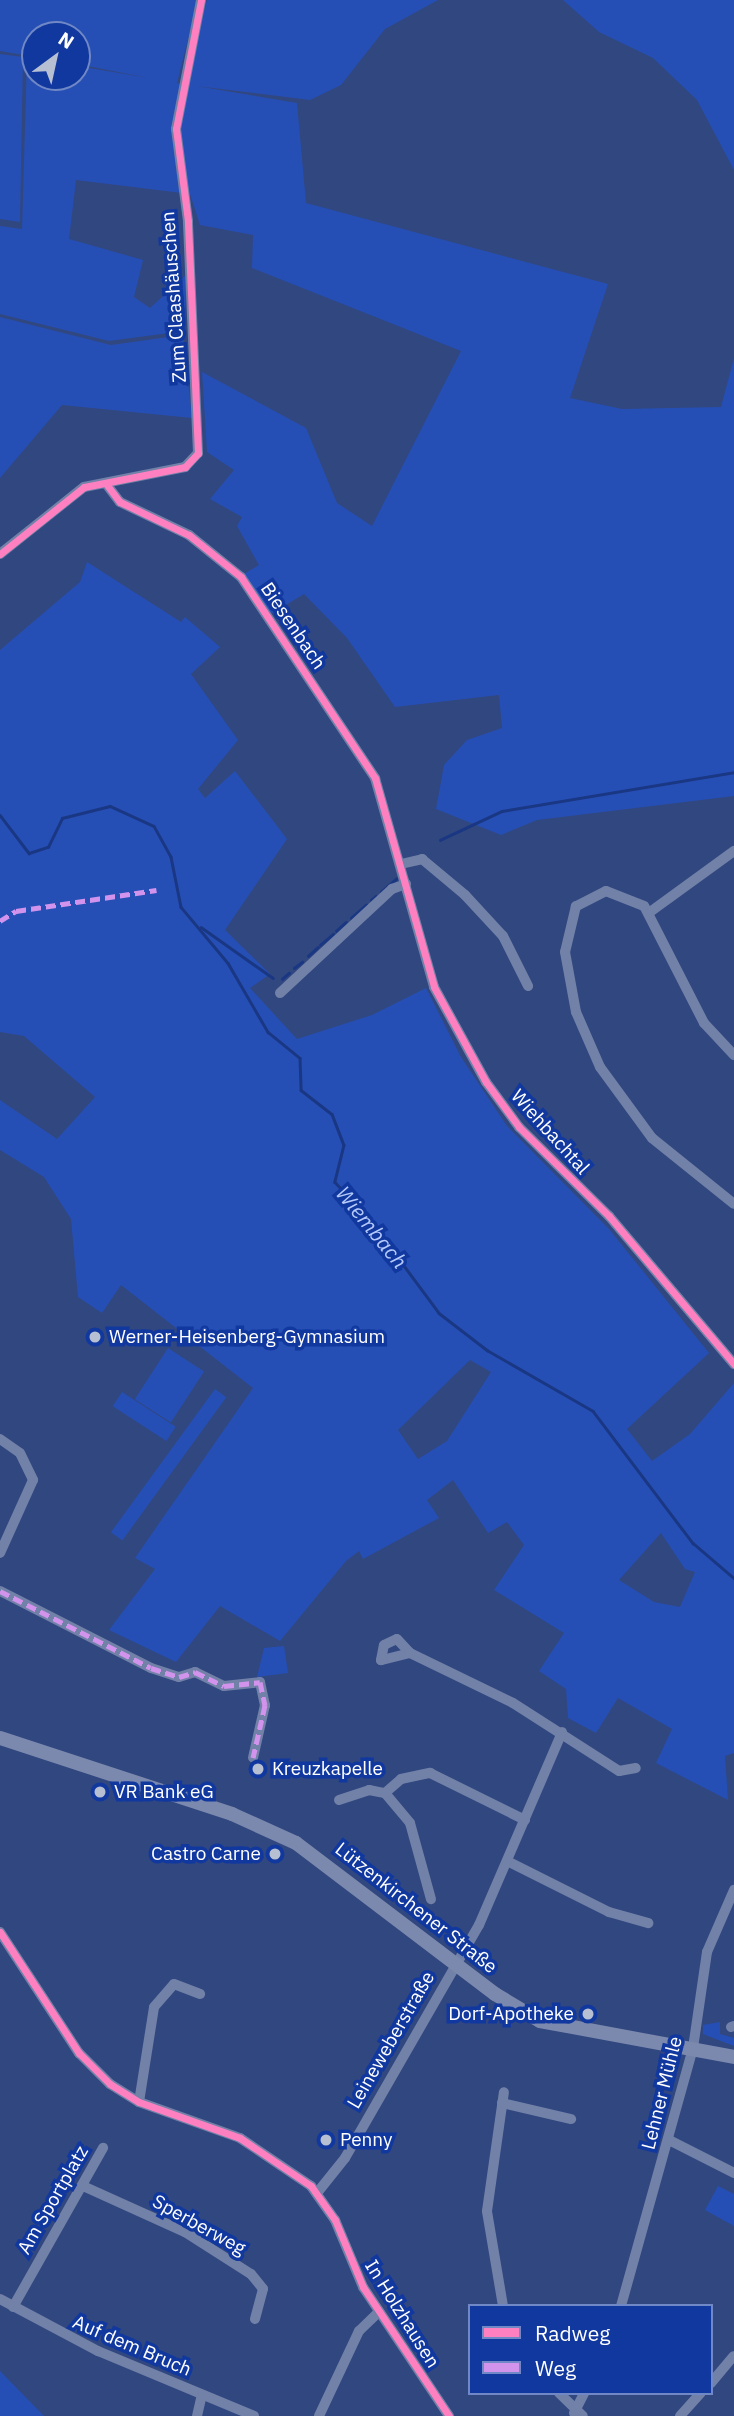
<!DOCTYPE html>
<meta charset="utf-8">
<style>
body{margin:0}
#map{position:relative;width:734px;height:2416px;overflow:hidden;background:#31477f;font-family:"IBM Plex Sans",sans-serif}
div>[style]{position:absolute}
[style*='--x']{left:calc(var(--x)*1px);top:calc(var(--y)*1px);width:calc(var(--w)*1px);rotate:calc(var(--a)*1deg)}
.green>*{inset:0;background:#264fb5;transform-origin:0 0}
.stream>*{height:2.5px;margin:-1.25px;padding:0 1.25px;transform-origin:1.25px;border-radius:1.25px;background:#1a3784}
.minor>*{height:10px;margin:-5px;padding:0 5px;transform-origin:5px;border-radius:5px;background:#7281a8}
.major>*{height:14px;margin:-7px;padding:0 7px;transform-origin:7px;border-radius:7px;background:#7c89ae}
.quiet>*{height:5px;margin-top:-2.5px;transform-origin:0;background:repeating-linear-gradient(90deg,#d193ec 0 10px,transparent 0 15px)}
.cycleway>*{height:7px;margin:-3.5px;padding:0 3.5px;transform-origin:3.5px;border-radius:3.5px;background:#ff80c0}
.dots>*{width:19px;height:19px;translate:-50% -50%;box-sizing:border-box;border:4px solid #11389f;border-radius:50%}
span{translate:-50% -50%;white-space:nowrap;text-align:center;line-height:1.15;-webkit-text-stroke:7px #11389f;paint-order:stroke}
.street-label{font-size:19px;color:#fff}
.poi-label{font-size:19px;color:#fff}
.left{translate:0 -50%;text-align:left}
.right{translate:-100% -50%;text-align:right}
.water-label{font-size:21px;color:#b5cafb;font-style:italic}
.legend{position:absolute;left:468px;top:2304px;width:245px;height:91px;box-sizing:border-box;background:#11389f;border:2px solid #7088c5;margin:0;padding:9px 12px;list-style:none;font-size:21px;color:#fff}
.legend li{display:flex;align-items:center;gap:14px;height:35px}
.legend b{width:35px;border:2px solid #7088c5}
.north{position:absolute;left:21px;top:21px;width:70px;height:70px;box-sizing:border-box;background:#11389f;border:2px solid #7088c5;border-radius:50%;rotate:33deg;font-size:19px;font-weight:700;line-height:28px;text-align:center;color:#fff}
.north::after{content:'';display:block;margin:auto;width:24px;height:32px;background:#b7bfd2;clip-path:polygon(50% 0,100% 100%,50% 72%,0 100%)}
</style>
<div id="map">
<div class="green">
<i style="clip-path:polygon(0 0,198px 0,177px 83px,185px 85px,207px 0,438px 0,385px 29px,341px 85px,310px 100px,196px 86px,297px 103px,306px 203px,608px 284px,570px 398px,622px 409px,721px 407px,734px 358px,734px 796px,537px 820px,501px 835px,436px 809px,444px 765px,467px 740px,502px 728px,499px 695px,395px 707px,347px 638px,304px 594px,271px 614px,244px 574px,259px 565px,237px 526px,242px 517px,210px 499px,234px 470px,207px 452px,202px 372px,306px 428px,337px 503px,372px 526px,461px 351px,252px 268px,253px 235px,200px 225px,190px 194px,76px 180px,69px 239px,143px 260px,134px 297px,150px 308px,187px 274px,184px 331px,109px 341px,0 314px,0 226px,22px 229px,27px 58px,35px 59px,35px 77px,77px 77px,77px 66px,149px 78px,77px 64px,77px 35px,35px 35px,35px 57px,0 51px)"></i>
<i style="clip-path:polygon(563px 0,734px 0,734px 170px,697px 100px,653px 58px,599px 32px)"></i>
<i style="clip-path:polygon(0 54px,23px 57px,20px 222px,0 219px)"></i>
<i style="clip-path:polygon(0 317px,111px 345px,183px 335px,192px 418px,62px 405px,0 478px)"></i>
<i style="clip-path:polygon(evenodd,87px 562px,181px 622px,185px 617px,220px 647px,191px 674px,238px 740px,198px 789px,205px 798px,235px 771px,287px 839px,225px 930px,270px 974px,250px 988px,297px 1039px,372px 1015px,426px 988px,461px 1057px,507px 1126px,609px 1229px,709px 1353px,627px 1429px,652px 1461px,690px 1434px,734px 1383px,734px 1753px,725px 1756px,728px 1800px,656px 1763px,672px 1729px,618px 1698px,596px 1733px,568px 1718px,566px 1689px,539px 1671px,564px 1633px,494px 1590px,524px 1545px,507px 1522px,488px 1533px,453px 1480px,427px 1500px,439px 1518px,363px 1559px,359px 1551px,346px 1561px,280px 1641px,220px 1606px,176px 1662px,109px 1630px,155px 1569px,135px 1558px,253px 1388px,121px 1285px,102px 1313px,78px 1297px,71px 1219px,44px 1177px,0 1150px,0 1100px,57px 1139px,95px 1097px,24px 1036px,0 1032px,0 650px,80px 582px,87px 562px,470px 1360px,491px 1372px,447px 1441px,418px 1459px,398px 1430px,470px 1360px,87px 562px,661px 1533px,685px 1569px,695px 1572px,680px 1607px,654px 1602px,619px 1580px,661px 1533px)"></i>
<i style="left:168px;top:1348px;width:43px;height:61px;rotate:33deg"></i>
<i style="left:215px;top:1389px;width:14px;height:177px;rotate:36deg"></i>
<i style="left:122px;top:1392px;width:64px;height:17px;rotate:33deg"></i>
<i style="clip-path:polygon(284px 1646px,288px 1673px,257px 1677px,264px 1648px)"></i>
<i style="clip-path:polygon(720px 2022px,720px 2034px,734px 2038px,734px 2046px,703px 2034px,703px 2025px)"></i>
<i style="clip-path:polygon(718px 2186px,734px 2194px,734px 2226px,705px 2210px)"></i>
<i style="clip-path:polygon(0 2371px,44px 2416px,0 2416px)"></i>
</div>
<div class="stream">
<i style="--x:0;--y:815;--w:48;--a:52.7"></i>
<i style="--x:29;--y:853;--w:20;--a:-18"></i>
<i style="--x:48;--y:847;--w:32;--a:-64"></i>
<i style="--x:62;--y:818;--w:49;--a:-14"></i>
<i style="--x:110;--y:806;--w:48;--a:24.4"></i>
<i style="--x:154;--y:826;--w:35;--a:61"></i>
<i style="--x:171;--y:857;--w:51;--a:78.7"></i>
<i style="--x:181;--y:907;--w:73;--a:50"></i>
<i style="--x:228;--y:963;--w:80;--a:59.9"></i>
<i style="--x:268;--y:1032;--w:41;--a:39.1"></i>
<i style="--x:300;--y:1058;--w:32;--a:88"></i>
<i style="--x:301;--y:1090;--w:39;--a:38"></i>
<i style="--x:332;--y:1114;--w:33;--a:69"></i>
<i style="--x:344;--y:1145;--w:38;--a:104"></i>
<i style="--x:335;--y:1182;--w:53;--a:47.3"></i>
<i style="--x:371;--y:1221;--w:114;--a:53.5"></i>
<i style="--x:439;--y:1313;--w:61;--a:37.6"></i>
<i style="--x:487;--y:1350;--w:122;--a:29.9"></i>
<i style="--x:593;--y:1411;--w:166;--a:52.9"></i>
<i style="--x:693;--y:1543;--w:54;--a:40.5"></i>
<i style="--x:440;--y:840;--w:68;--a:-25.1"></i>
<i style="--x:502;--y:811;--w:235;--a:-9.5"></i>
<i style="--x:381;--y:892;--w:20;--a:-41"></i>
<i style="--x:371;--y:900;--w:6;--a:-39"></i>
<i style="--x:351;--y:918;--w:20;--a:-41"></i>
<i style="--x:201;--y:927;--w:88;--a:35.3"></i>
<i style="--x:336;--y:931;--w:13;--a:-42"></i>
<i style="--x:320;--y:945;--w:17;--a:-40"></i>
<i style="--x:308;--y:956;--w:13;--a:-42"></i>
<i style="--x:294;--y:968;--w:10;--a:-37"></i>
<i style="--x:282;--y:979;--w:9;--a:-41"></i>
</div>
<div class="minor">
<i style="--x:107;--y:485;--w:21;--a:53"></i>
<i style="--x:120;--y:502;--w:76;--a:25.6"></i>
<i style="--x:189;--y:535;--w:67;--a:38.9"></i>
<i style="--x:241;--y:577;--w:242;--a:56.3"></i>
<i style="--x:375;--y:778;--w:217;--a:74.2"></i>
<i style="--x:434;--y:987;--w:108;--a:61.3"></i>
<i style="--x:486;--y:1082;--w:56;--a:53.7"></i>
<i style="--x:519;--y:1127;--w:127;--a:44.7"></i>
<i style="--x:609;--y:1216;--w:194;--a:49.8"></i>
<i style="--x:0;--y:554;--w:107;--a:-38.6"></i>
<i style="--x:84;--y:487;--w:103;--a:-11.2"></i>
<i style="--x:185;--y:467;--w:19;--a:-47"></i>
<i style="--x:198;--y:453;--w:232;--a:-92.5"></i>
<i style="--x:188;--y:221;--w:93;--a:-97.4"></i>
<i style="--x:176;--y:129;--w:131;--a:-79"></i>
<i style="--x:401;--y:864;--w:22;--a:-13"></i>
<i style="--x:422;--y:859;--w:56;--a:39.9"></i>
<i style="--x:465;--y:895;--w:56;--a:47.2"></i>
<i style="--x:503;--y:936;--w:56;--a:63.4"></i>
<i style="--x:650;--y:912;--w:104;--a:-36"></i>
<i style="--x:280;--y:993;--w:153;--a:-42.9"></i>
<i style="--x:392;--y:889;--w:15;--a:-20"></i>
<i style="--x:734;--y:1055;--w:44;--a:-133.2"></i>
<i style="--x:704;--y:1023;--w:131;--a:-117.1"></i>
<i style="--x:644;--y:906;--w:41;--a:-158.5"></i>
<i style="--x:606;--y:891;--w:34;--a:153"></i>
<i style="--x:576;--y:906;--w:47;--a:103.4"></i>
<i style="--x:565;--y:952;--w:61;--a:79.6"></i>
<i style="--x:576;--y:1012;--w:60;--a:66.4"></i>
<i style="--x:600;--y:1067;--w:88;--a:53.8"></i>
<i style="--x:652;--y:1138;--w:105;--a:38.8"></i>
<i style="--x:0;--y:1439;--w:24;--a:35"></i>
<i style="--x:20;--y:1453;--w:30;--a:64"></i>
<i style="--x:33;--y:1480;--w:80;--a:114.3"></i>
<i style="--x:0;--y:1591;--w:169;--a:27"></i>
<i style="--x:151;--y:1668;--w:29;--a:18"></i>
<i style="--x:179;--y:1677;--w:17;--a:-17"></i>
<i style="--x:195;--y:1672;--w:32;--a:26"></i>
<i style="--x:224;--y:1686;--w:36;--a:-6"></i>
<i style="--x:260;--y:1682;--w:24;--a:78"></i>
<i style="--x:265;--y:1705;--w:54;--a:102.8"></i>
<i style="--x:410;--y:1653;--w:30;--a:166"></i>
<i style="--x:381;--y:1660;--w:15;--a:-79"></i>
<i style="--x:384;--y:1645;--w:14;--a:-25"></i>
<i style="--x:397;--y:1639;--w:19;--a:47"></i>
<i style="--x:410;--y:1653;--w:114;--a:25.9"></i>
<i style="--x:513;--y:1703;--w:126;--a:32.7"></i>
<i style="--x:619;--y:1771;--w:17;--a:-10"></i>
<i style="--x:385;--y:1793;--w:39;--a:50"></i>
<i style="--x:410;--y:1823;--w:79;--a:74.6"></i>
<i style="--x:339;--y:1800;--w:32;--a:-18"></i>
<i style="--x:369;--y:1790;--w:16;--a:11"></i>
<i style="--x:385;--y:1793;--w:21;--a:-41"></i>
<i style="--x:401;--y:1779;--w:30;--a:-12"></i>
<i style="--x:430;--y:1773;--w:106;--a:26.3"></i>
<i style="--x:509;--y:1862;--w:112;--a:26.6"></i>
<i style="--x:609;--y:1912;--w:41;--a:15.8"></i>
<i style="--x:0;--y:1932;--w:145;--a:56.9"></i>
<i style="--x:79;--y:2053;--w:44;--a:45"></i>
<i style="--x:110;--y:2084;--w:34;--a:32"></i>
<i style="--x:139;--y:2102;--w:107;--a:19.6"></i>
<i style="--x:240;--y:2138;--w:86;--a:34.1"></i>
<i style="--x:311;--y:2186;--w:42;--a:54.8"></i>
<i style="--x:335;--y:2220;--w:73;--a:67.3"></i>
<i style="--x:363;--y:2287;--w:155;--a:56.3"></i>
<i style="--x:731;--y:2027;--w:3;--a:-18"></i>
<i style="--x:139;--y:2102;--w:96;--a:-81"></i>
<i style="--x:154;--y:2007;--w:30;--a:-49"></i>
<i style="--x:174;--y:1984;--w:28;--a:21"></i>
<i style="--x:502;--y:2103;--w:71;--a:13.1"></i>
<i style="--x:669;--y:2140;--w:73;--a:26.9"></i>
<i style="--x:83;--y:2186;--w:112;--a:24.3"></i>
<i style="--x:185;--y:2232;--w:78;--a:32.5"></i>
<i style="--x:251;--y:2274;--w:19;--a:51"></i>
<i style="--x:263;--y:2289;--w:31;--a:105"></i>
<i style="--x:317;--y:2193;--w:45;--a:-51.3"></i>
<i style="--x:345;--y:2158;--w:269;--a:-60.1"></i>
<i style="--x:479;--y:1925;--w:210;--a:-66.7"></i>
<i style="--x:0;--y:2299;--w:111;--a:28"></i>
<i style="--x:98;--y:2351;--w:169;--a:22.6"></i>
<i style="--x:503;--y:2306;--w:96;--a:-99.6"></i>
<i style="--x:487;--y:2211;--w:120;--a:-81.9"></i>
<i style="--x:621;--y:2306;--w:268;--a:-74.4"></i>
<i style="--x:693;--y:2048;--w:97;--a:-81.7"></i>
<i style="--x:707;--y:1952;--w:68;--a:-66.5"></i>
<i style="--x:13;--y:2307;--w:183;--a:-60.5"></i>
<i style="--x:711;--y:2383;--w:35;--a:-50"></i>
<i style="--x:559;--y:2393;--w:33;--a:44"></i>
<i style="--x:574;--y:2413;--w:22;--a:-63"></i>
<i style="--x:197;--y:2416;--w:22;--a:-77"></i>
<i style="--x:319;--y:2416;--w:94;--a:-64.8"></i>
<i style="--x:359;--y:2331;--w:28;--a:-44"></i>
<i style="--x:680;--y:2416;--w:31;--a:-48"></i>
</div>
<div class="major">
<i style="--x:0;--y:1738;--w:244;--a:18.1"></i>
<i style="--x:232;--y:1814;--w:70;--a:24.4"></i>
<i style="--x:296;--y:1843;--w:250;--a:37.2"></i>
<i style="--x:495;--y:1994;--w:52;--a:31"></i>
<i style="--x:540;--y:2021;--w:197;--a:10.5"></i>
</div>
<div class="quiet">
<i style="--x:0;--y:921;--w:19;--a:-32"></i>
<i style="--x:16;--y:911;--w:142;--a:-8.5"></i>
<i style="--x:0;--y:1591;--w:169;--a:27"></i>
<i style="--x:151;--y:1668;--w:29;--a:18"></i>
<i style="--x:179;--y:1677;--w:17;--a:-17"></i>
<i style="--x:195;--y:1672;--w:32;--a:26"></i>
<i style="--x:224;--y:1686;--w:36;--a:-6"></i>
<i style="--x:260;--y:1682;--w:24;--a:78"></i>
<i style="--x:265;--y:1705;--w:54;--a:102.8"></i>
</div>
<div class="cycleway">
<i style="--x:107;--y:485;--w:21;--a:53"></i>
<i style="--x:120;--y:502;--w:76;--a:25.6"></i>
<i style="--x:189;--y:535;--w:67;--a:38.9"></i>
<i style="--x:241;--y:577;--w:242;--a:56.3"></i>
<i style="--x:375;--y:778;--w:217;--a:74.2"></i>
<i style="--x:434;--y:987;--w:108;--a:61.3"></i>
<i style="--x:486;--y:1082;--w:56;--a:53.7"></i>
<i style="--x:519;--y:1127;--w:127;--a:44.7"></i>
<i style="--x:609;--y:1216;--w:194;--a:49.8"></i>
<i style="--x:0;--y:554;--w:107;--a:-38.6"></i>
<i style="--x:84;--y:487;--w:103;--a:-11.2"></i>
<i style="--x:185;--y:467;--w:19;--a:-47"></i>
<i style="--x:198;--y:453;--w:232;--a:-92.5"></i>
<i style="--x:188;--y:221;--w:93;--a:-97.4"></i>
<i style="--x:176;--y:129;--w:131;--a:-79"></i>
<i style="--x:0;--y:1932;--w:145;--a:56.9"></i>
<i style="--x:79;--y:2053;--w:44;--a:45"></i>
<i style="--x:110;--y:2084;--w:34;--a:32"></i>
<i style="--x:139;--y:2102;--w:107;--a:19.6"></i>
<i style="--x:240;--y:2138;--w:86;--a:34.1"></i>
<i style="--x:311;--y:2186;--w:42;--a:54.8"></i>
<i style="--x:335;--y:2220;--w:73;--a:67.3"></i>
<i style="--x:363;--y:2287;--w:155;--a:56.3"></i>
</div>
<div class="dots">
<i style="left:95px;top:1337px;background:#b7bfd2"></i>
<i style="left:258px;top:1769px;background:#b7bfd2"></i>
<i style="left:100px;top:1792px;background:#b7bfd2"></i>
<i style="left:275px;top:1854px;background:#b7bfd2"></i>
<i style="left:588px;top:2014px;background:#b7bfd2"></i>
<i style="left:326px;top:2140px;background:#b7bfd2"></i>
</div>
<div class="street-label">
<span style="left:174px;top:297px;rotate:-94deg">Zum Claashäuschen</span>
<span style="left:293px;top:626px;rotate:56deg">Biesenbach</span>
<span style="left:550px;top:1132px;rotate:48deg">Wiehbachtal</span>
<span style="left:416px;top:1908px;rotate:38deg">Lützenkirchener Straße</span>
<span style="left:391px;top:2040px;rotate:-60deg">Leineweberstraße</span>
<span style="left:662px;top:2093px;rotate:-76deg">Lehner Mühle</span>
<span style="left:53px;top:2200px;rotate:-60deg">Am Sportplatz</span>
<span style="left:199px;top:2225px;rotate:29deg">Sperberweg</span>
<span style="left:402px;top:2314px;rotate:58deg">In Holzhausen</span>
<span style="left:132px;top:2346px;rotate:23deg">Auf dem Bruch</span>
</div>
<div class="poi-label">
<span class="left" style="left:109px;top:1337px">Werner-Heisenberg-Gymnasium</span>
<span class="left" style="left:272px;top:1769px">Kreuzkapelle</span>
<span class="left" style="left:114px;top:1792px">VR Bank eG</span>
<span class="right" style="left:261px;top:1854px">Castro Carne</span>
<span class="right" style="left:574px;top:2014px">Dorf-Apotheke</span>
<span class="left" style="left:340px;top:2140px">Penny</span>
</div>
<div class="water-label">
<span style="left:372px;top:1227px;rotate:51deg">Wiembach</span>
</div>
<ul class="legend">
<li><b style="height:9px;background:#ff80c0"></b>Radweg</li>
<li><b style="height:9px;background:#d193ec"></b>Weg</li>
</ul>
<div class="north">N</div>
</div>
